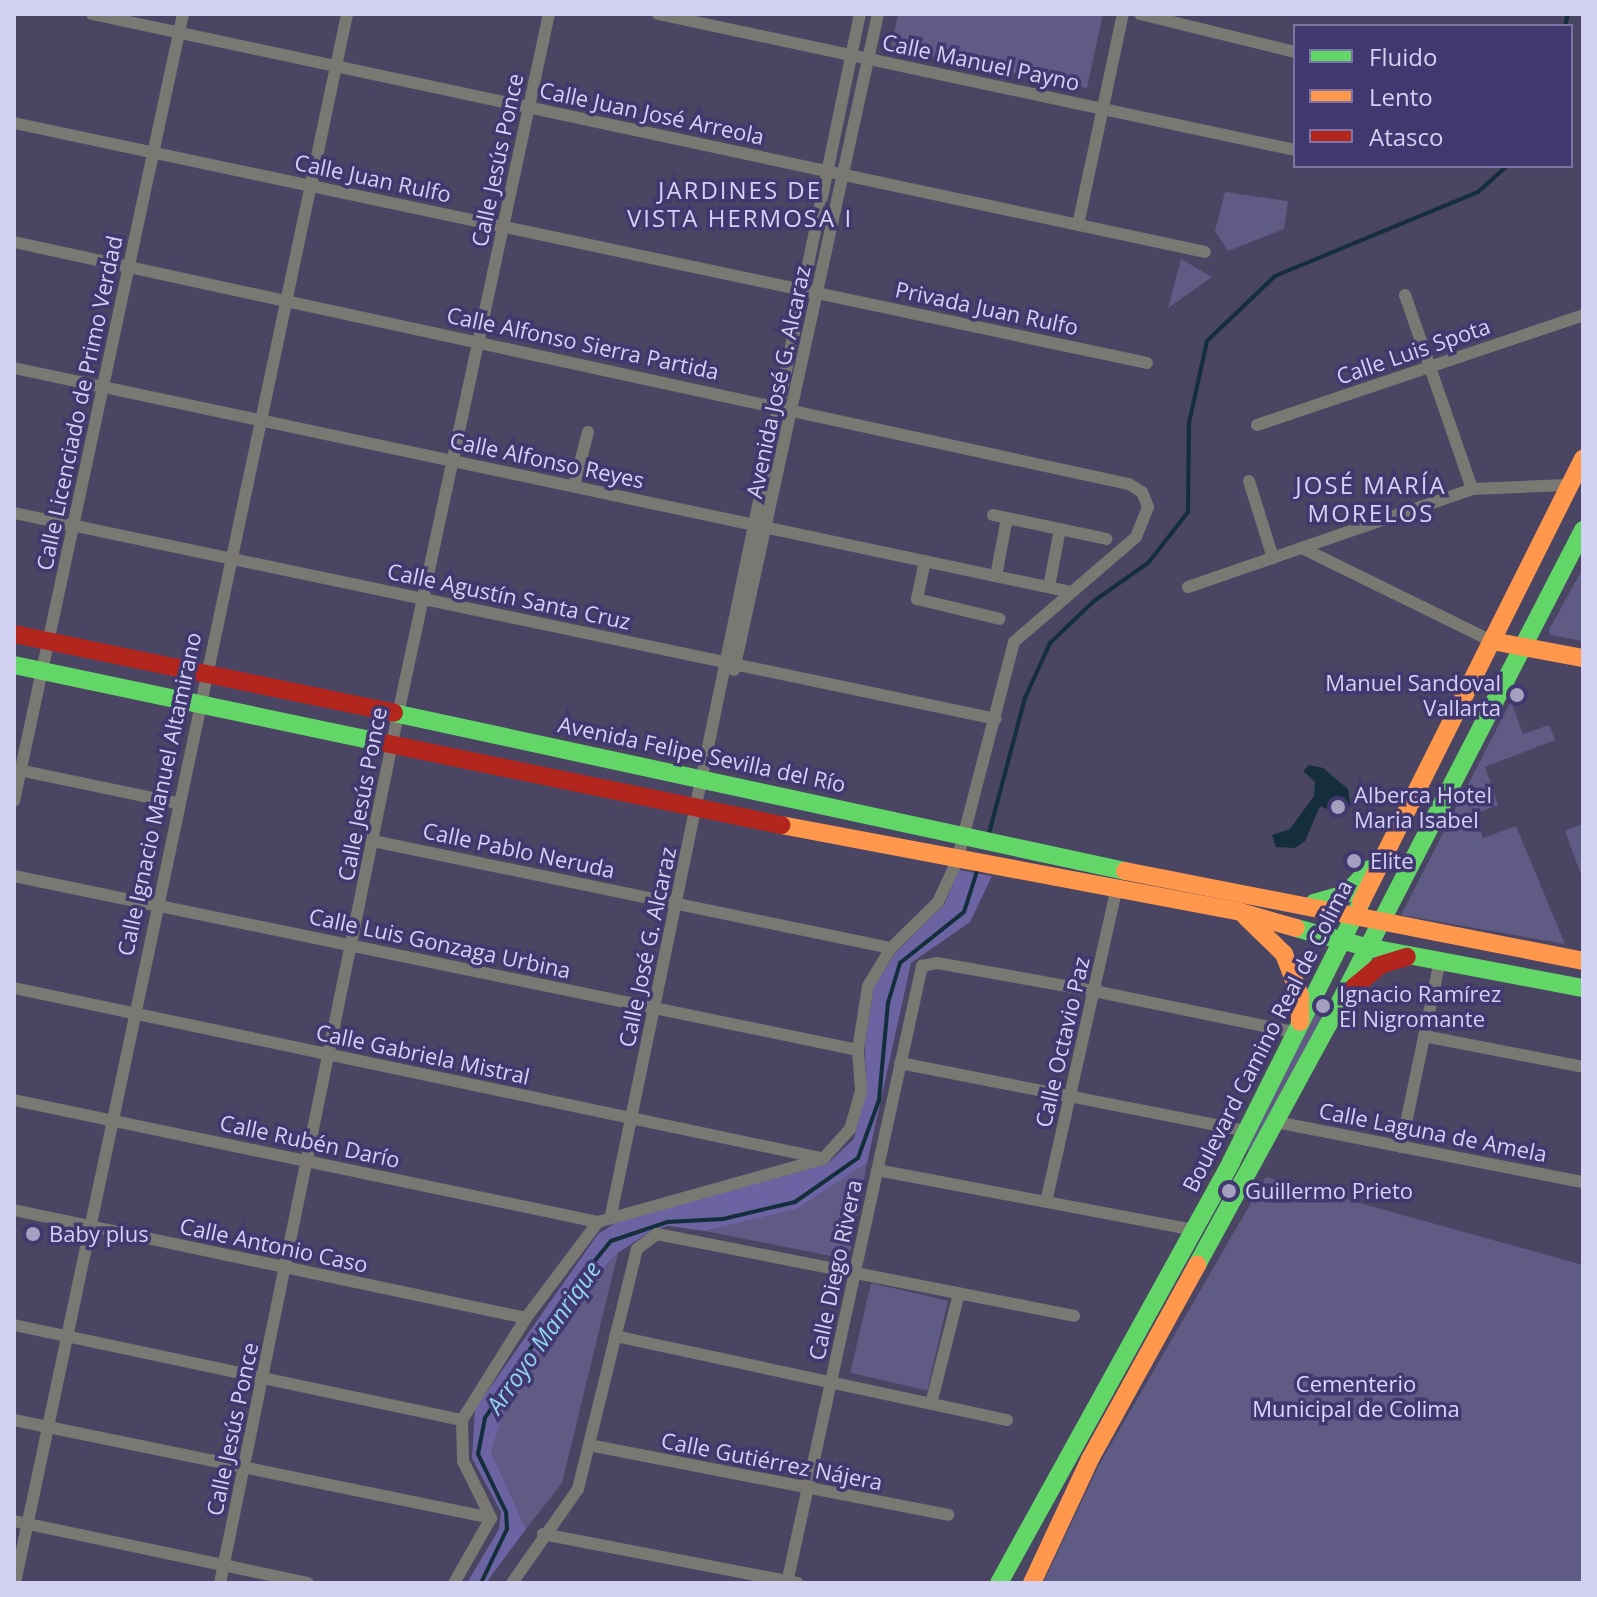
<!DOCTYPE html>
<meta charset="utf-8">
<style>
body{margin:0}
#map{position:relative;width:1597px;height:1597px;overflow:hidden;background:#494562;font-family:"Open Sans",sans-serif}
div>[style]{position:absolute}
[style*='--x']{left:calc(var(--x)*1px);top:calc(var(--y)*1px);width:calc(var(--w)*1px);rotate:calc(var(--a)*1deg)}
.green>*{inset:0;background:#605b85;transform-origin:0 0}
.forest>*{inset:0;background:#6c63a2}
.water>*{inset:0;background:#142e3c}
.stream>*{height:4px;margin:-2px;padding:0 2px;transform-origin:2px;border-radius:2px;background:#142e3c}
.street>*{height:12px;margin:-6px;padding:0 6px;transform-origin:6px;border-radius:6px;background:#797872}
.fast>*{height:18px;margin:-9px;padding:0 9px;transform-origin:9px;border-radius:9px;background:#63d668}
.slow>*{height:18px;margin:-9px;padding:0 9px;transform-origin:9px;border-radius:9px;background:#ff974d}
.jam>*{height:18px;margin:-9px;padding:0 9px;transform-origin:9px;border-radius:9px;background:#b3261e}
.dots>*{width:22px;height:22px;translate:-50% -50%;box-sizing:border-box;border:4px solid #41386f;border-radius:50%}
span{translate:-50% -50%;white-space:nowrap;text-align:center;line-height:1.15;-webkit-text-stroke:7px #41386f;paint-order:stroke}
.street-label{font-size:22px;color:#d3d1f2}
.poi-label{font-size:22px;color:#d3d1f2}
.right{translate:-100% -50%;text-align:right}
.left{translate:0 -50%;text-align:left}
.park-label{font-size:22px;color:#dad7fe}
.neighbourhood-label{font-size:24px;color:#d3d1f2;letter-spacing:2px}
.water-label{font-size:24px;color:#91d3f2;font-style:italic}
.frame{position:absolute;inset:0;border:16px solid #d3d1f2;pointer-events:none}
.legend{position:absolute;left:1293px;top:24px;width:280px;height:144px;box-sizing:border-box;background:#41386f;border:2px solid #7b75a3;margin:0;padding:10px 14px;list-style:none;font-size:24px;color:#d3d1f2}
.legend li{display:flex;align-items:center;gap:16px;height:40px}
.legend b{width:40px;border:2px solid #7b75a3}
</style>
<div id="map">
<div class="green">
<i style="clip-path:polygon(898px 14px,1103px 14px,1087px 88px,891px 48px)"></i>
<i style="clip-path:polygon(1225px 192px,1288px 201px,1284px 229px,1228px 251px,1215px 231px)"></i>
<i style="clip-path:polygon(1181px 259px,1212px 277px,1168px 308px)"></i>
<i style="clip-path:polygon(1583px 568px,1583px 641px,1550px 635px,1549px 630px)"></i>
<i style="clip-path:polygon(1511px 701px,1523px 734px,1549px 725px,1555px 740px,1485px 767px,1498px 805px,1475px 814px,1483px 838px,1516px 826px,1565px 944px,1401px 915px)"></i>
<i style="clip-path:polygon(1583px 824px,1583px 880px,1565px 831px)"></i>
<i style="clip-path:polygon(1321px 1003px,1325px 1005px,1322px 1018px,1255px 1152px,1247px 1150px)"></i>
<i style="clip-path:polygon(867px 1163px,850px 1253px,841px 1258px,705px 1231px,797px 1209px)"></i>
<i style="clip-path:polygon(1266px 1177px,1583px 1265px,1583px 1583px,1043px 1583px,1099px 1465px)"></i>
<i style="clip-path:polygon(618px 1253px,562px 1483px,526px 1529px,491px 1452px,509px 1396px,592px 1280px)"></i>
<i style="left:871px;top:1283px;width:79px;height:92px;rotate:13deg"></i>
</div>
<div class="forest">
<i style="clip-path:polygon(959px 870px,992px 876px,970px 922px,911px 963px,867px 1163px,797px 1209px,705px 1231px,668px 1226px,651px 1231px,618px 1253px,592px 1280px,509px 1396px,491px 1452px,526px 1529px,486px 1583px,467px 1583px,499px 1529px,501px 1512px,472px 1458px,475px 1409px,598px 1234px,617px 1222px,827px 1164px,854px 1139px,866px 1092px,865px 1045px,874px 987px,896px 952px,944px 905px)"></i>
</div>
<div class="water">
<i style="clip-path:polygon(1309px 765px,1323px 768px,1348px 789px,1351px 806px,1335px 812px,1320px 806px,1305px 841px,1295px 848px,1276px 847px,1272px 835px,1290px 829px,1314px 796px,1315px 782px,1303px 771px)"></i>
</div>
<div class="stream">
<i style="--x:1565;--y:26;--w:12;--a:-76"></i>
<i style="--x:988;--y:837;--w:144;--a:-75.1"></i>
<i style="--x:1025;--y:698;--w:60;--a:-65.6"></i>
<i style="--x:1050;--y:643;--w:61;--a:-43.7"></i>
<i style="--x:1094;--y:601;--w:67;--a:-35.3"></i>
<i style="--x:1149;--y:562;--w:63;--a:-52"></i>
<i style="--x:1188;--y:512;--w:89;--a:-89.4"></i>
<i style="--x:1189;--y:423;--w:84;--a:-77.6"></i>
<i style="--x:1207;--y:341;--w:94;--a:-43.7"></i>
<i style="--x:1275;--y:276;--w:220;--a:-22.5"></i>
<i style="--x:1478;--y:192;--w:39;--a:-42"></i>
<i style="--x:481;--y:1583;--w:60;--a:-64.3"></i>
<i style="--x:507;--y:1529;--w:17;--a:-93"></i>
<i style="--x:506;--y:1512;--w:64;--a:-115.8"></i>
<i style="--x:478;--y:1454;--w:37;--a:-79"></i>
<i style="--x:485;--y:1418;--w:140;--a:-56.7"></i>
<i style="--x:562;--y:1301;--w:77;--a:-50.8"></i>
<i style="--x:611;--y:1241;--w:59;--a:-18.7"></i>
<i style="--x:667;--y:1222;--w:56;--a:-3.1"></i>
<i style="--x:723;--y:1219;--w:74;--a:-13.3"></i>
<i style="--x:795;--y:1202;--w:77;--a:-34.9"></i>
<i style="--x:858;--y:1158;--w:62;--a:-70.1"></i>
<i style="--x:879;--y:1100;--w:97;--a:-84.7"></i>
<i style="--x:888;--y:1003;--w:42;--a:-73.3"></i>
<i style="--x:900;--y:963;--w:82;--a:-38.6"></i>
<i style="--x:964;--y:912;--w:46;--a:-72.3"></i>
</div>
<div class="street">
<i style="--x:92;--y:14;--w:1138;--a:12.07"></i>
<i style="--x:658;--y:14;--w:651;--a:12.05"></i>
<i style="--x:1140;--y:14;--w:160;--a:13.8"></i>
<i style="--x:14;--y:123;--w:1158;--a:11.96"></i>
<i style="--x:1078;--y:225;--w:216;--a:-78"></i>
<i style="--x:14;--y:242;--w:1141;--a:12.25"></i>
<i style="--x:1129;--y:484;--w:15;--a:32"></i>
<i style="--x:1142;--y:492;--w:16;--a:68"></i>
<i style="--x:1148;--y:507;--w:32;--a:112"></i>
<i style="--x:1136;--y:537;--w:161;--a:139.3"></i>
<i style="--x:1014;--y:642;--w:226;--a:104.6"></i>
<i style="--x:957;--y:861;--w:45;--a:114.9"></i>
<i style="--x:938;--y:902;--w:66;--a:135.6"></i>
<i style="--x:891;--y:948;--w:44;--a:121.2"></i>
<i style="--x:868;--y:986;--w:65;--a:98.9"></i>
<i style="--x:858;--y:1050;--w:41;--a:85.8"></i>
<i style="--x:861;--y:1091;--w:40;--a:106"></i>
<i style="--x:850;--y:1129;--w:40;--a:132"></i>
<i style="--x:823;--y:1159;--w:234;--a:164.4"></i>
<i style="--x:598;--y:1222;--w:120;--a:126.9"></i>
<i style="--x:526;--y:1318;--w:120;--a:122.1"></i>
<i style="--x:462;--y:1420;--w:41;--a:88.6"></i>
<i style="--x:463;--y:1461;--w:64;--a:63.8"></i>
<i style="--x:491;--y:1518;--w:75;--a:119.6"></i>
<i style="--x:1405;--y:295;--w:205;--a:70.9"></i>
<i style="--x:14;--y:368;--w:1080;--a:11.97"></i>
<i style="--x:1257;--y:425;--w:344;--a:-18.6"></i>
<i style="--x:1249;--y:481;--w:81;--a:72.7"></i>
<i style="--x:574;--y:486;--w:56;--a:-75.5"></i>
<i style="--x:14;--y:513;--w:1003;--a:11.85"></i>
<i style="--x:993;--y:515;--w:116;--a:11.9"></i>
<i style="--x:1302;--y:548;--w:212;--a:26.1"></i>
<i style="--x:925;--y:561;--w:39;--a:102"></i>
<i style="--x:917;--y:599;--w:85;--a:13.5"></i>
<i style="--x:996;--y:576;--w:59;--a:-79.3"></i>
<i style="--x:1049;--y:587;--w:59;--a:-79.3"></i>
<i style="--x:1188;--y:587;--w:300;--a:-19"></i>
<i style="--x:1472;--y:489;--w:96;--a:-2.4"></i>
<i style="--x:734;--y:670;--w:672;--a:-77.62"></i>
<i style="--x:14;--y:769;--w:167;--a:11.8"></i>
<i style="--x:14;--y:801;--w:805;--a:-77.88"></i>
<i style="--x:373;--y:841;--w:529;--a:11.67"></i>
<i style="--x:14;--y:876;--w:862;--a:11.65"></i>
<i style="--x:14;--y:988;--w:825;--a:11.9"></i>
<i style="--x:1424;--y:1036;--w:162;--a:11"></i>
<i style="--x:900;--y:1063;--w:354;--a:11.1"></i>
<i style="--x:14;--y:1100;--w:597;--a:11.8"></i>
<i style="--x:1276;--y:1122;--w:313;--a:11.1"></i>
<i style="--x:1401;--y:1147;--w:190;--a:-78.2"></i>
<i style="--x:877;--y:1170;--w:325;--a:10.7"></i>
<i style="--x:1046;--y:1202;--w:318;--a:-77.3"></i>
<i style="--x:14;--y:1210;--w:523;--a:11.91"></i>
<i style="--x:611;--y:1215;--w:1227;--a:-78.29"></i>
<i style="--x:14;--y:1325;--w:458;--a:12"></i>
<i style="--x:615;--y:1336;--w:401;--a:12.1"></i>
<i style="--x:931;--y:1404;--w:114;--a:-75.8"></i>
<i style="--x:14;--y:1420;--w:487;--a:11.6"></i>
<i style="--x:589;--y:1445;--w:366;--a:11"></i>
<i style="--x:14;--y:1521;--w:300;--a:11.9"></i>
<i style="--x:543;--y:1534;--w:259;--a:10.9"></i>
<i style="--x:15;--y:1583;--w:1604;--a:-78.05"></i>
<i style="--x:220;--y:1583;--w:887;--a:-78.42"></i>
<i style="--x:398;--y:714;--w:716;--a:-77.83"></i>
<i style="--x:512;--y:1583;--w:115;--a:-54.9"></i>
<i style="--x:578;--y:1489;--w:247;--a:-76.2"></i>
<i style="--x:637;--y:1249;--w:25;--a:-37"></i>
<i style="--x:657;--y:1234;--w:425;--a:11.1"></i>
<i style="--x:787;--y:1583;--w:632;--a:-77.66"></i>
<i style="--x:922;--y:966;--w:15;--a:-11"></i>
<i style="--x:937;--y:963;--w:159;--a:10.1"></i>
<i style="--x:1094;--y:991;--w:208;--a:11.6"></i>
</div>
<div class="fast">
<i style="--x:14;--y:665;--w:369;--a:11.9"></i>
<i style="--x:394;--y:713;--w:748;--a:12.2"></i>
<i style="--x:1314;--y:903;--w:33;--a:-16"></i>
<i style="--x:1346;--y:894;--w:34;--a:-47"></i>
<i style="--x:1296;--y:928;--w:73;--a:15.2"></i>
<i style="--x:1366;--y:947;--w:221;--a:10.7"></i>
<i style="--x:1197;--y:1265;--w:273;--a:-61.4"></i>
<i style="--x:1328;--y:1025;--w:557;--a:-62.74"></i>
<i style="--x:999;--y:1583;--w:481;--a:-61.1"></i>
<i style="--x:1231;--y:1162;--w:291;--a:-63.4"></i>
</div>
<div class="slow">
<i style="--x:1492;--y:641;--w:93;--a:10.6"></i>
<i style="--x:781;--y:825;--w:467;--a:10.7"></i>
<i style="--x:1240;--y:912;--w:58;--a:15.9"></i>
<i style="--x:1125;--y:871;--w:467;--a:11.1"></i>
<i style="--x:1361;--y:902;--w:496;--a:-63.4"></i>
<i style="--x:1246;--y:917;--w:53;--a:44.2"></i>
<i style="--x:1284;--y:954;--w:45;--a:69.1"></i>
<i style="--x:1300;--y:996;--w:26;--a:90"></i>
<i style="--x:1032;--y:1583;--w:137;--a:-64.9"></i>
<i style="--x:1090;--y:1459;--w:222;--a:-61.1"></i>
</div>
<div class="jam">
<i style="--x:14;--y:634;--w:388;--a:11.7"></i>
<i style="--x:375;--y:741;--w:415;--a:11.7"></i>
<i style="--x:1353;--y:988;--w:35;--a:-40"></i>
<i style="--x:1380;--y:965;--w:28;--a:-17"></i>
</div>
<div class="dots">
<i style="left:1517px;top:695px;background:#a3a0c0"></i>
<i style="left:1338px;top:807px;background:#a3a0c0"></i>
<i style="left:1354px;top:861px;background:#a3a0c0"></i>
<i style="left:1323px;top:1006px;background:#a3a0c0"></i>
<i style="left:1229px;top:1191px;background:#a3a0c0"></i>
<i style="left:33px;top:1234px;background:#a3a0c0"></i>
</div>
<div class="street-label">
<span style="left:981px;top:62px;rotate:12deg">Calle Manuel Payno</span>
<span style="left:652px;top:113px;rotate:12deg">Calle Juan José Arreola</span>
<span style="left:497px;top:160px;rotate:-78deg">Calle Jesús Ponce</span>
<span style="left:373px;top:178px;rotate:12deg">Calle Juan Rulfo</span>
<span style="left:987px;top:308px;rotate:12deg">Privada Juan Rulfo</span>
<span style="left:583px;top:343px;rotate:12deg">Calle Alfonso Sierra Partida</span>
<span style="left:1413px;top:351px;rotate:-19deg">Calle Luis Spota</span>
<span style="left:778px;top:382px;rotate:-78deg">Avenida José G. Alcaraz</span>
<span style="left:79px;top:403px;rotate:-78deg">Calle Licenciado de Primo Verdad</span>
<span style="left:547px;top:460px;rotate:12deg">Calle Alfonso Reyes</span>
<span style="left:509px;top:596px;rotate:12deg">Calle Agustín Santa Cruz</span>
<span style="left:702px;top:754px;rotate:12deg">Avenida Felipe Sevilla del Río</span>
<span style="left:159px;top:794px;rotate:-78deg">Calle Ignacio Manuel Altamirano</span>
<span style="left:362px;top:794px;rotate:-79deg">Calle Jesús Ponce</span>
<span style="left:519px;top:850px;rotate:12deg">Calle Pablo Neruda</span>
<span style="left:440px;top:943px;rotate:12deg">Calle Luis Gonzaga Urbina</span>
<span style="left:647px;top:947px;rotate:-78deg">Calle José G. Alcaraz</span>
<span style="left:1267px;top:1036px;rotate:-63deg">Boulevard Camino Real de Colima</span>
<span style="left:1062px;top:1042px;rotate:-77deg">Calle Octavio Paz</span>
<span style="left:423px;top:1054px;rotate:12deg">Calle Gabriela Mistral</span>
<span style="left:1433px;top:1132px;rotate:11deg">Calle Laguna de Amela</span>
<span style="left:310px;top:1141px;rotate:12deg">Calle Rubén Darío</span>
<span style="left:274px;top:1245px;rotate:12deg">Calle Antonio Caso</span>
<span style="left:835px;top:1270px;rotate:-78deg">Calle Diego Rivera</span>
<span style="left:232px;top:1429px;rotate:-78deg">Calle Jesús Ponce</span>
<span style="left:772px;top:1461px;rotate:11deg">Calle Gutiérrez Nájera</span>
</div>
<div class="poi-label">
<span class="right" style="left:1501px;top:695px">Manuel Sandoval<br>Vallarta</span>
<span class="left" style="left:1354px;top:807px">Alberca Hotel<br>Maria Isabel</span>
<span class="left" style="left:1370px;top:861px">Elite</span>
<span class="left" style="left:1339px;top:1006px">Ignacio Ramírez<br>El Nigromante</span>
<span class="left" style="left:1245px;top:1191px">Guillermo Prieto</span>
<span class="left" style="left:49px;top:1234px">Baby plus</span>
</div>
<div class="park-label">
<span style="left:1356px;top:1396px">Cementerio<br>Municipal de Colima</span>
</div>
<div class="neighbourhood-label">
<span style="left:740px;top:204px">JARDINES DE<br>VISTA HERMOSA I</span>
<span style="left:1371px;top:499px">JOSÉ MARÍA<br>MORELOS</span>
</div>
<div class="water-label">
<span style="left:543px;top:1337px;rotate:-55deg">Arroyo Manrique</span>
</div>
<div class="frame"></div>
<ul class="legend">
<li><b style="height:10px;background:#63d668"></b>Fluido</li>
<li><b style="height:10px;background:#ff974d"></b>Lento</li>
<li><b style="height:10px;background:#b3261e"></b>Atasco</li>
</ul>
</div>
